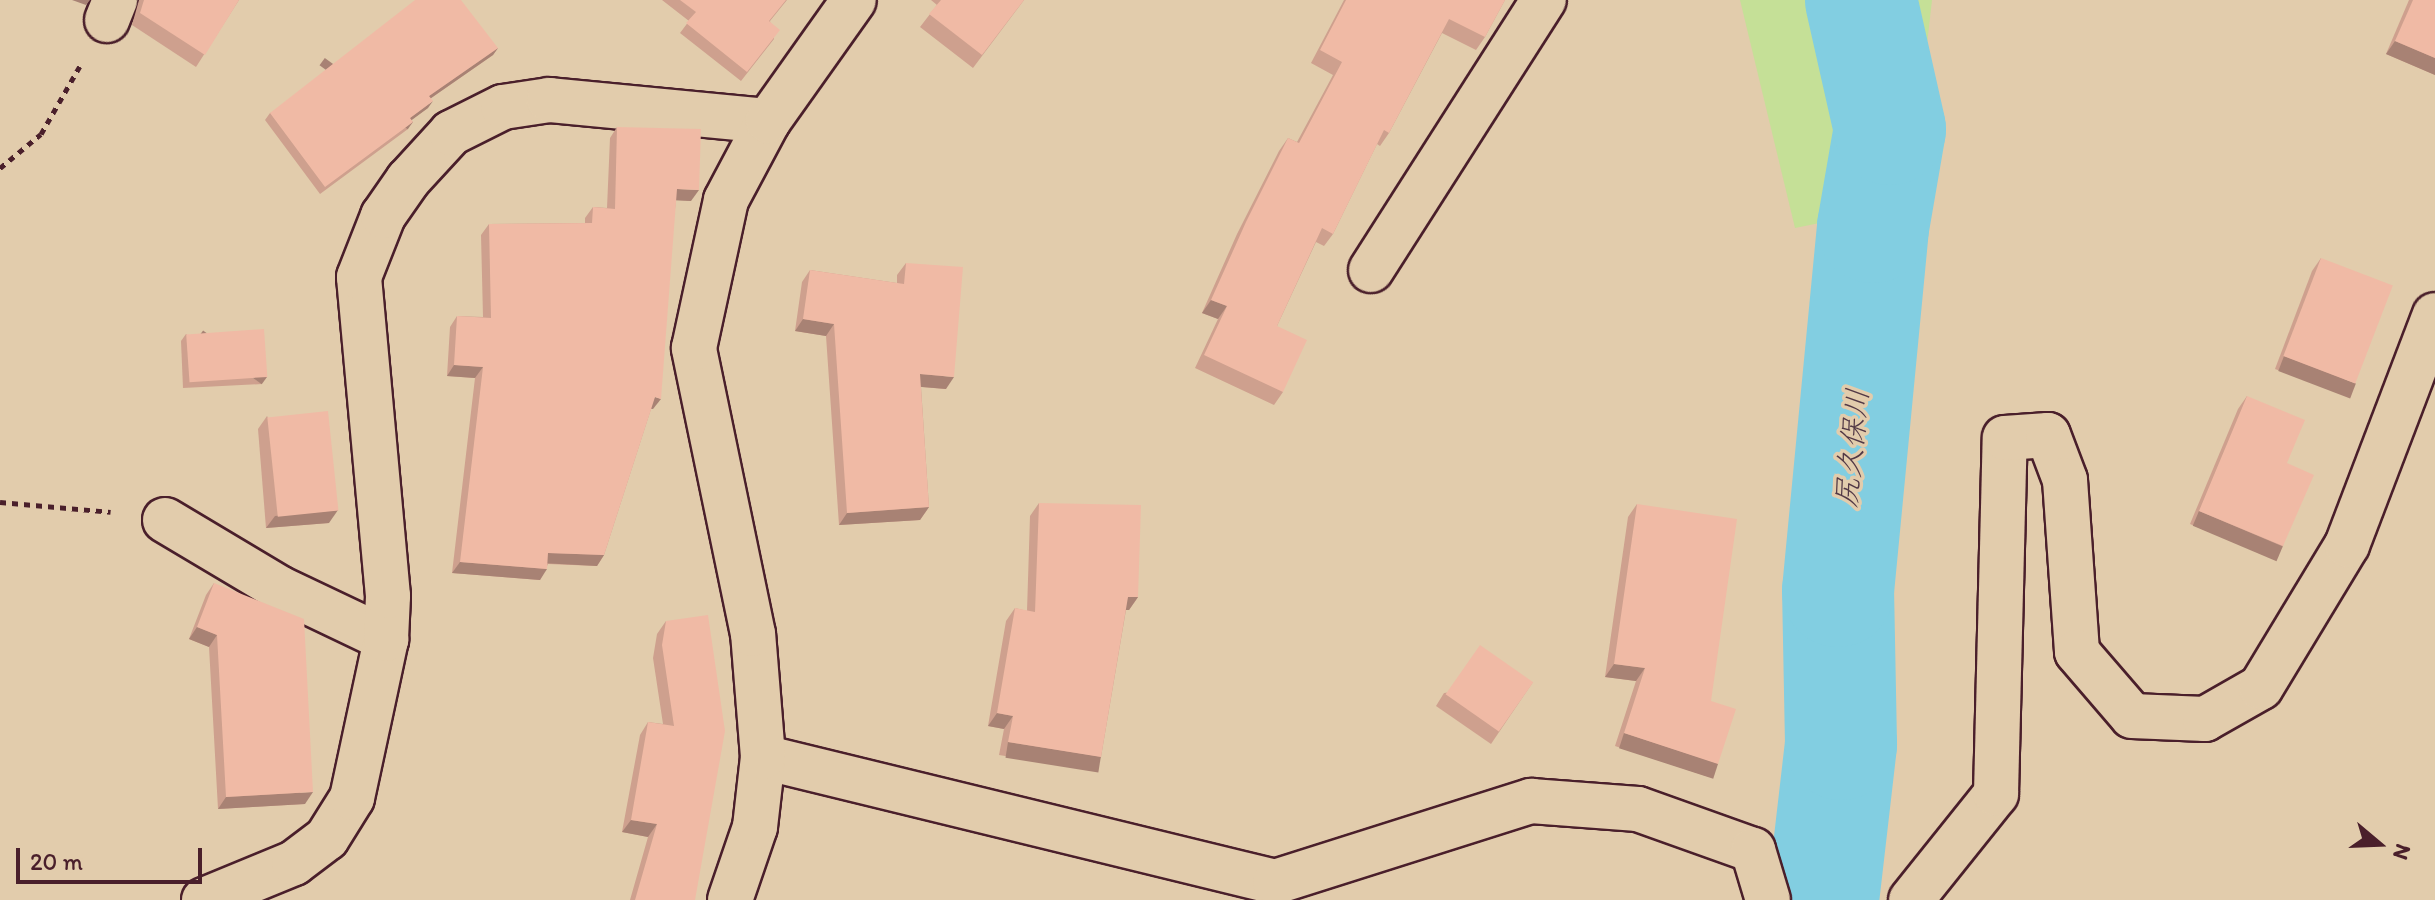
<!DOCTYPE html>
<meta charset="utf-8">
<style>
body{margin:0}
#map{position:relative;width:2435px;height:900px;overflow:hidden;background:#e2ccac;font-family:Itim,"Klee One",sans-serif}
div>[style]{position:absolute}
[style*='--x']{left:calc(var(--x)*1px);top:calc(var(--y)*1px);width:calc(var(--w)*1px);rotate:calc(var(--a)*1deg)}
.green>*{inset:0;background:#c5e097}
.river>*{height:112px;margin:-56px;padding:0 56px;transform-origin:56px;border-radius:56px;background:#82cee1}
.path>*{height:5px;margin-top:-2.5px;transform-origin:0;background:repeating-linear-gradient(90deg,#4a1f2b 0 6px,transparent 0 12px)}
.roads{filter:drop-shadow(2px 0 #4a1f2b) drop-shadow(-2px 0 #4a1f2b) drop-shadow(0 2px #4a1f2b) drop-shadow(0 -2px #4a1f2b)}
.minor>*{height:44px;margin:-22px;padding:0 22px;transform-origin:22px;border-radius:22px;background:#e2ccac}
.wall>*{inset:0;background:#cea08e}
.shaded-wall>*{inset:0;background:#a88274;transform-origin:0 0}
.building>*{inset:0;background:#f0baa5;transform-origin:0 0}
span{translate:-50% -50%;white-space:nowrap;text-align:center;line-height:1.15;-webkit-text-stroke:7px #e2ccac;paint-order:stroke}
.water-label{font-size:30px;color:#523946;font-style:italic}
.north{position:absolute;left:2339px;top:804px;width:80px;height:80px;-webkit-text-stroke:6px #e2ccac;paint-order:stroke;rotate:109deg;font-size:22px;font-weight:700;line-height:32px;text-align:center;color:#4a1f2b}
.north::after{content:'';display:block;margin:auto;width:28px;height:36px;background:#4a1f2b;clip-path:polygon(50% 0,100% 100%,50% 72%,0 100%)}
.scale{position:absolute;left:16px;top:848px;width:186px;height:36px;box-sizing:border-box;border:4px solid #4a1f2b;border-top:0;padding-left:10px;font-size:24px;line-height:28px;white-space:nowrap;color:#4a1f2b;-webkit-text-stroke:6px #e2ccac;paint-order:stroke}
</style>
<div id="map">
<div class="green">
<i style="clip-path:polygon(1740px 0,1932px 0,1909px 205px,1795px 228px)"></i>
</div>
<div class="river">
<i style="--x:1823;--y:900;--w:157;--a:-83.4"></i>
<i style="--x:1841;--y:744;--w:153;--a:-91.1"></i>
<i style="--x:1838;--y:591;--w:366;--a:-84.5"></i>
<i style="--x:1873;--y:227;--w:99;--a:-80.2"></i>
<i style="--x:1890;--y:129;--w:132;--a:-102.7"></i>
</div>
<div class="path">
<i style="--x:0;--y:168;--w:53;--a:-39.7"></i>
<i style="--x:41;--y:134;--w:78;--a:-60.2"></i>
<i style="--x:0;--y:502;--w:111;--a:5.1"></i>
</div>
<div class="roads">
<div class="minor">
<i style="--x:107;--y:20;--w:22;--a:-68"></i>
<i style="--x:1371;--y:270;--w:321;--a:-57.4"></i>
<i style="--x:165;--y:520;--w:133;--a:30.8"></i>
<i style="--x:279;--y:588;--w:119;--a:25.5"></i>
<i style="--x:763;--y:757;--w:527;--a:13.72"></i>
<i style="--x:1275;--y:882;--w:269;--a:-17.6"></i>
<i style="--x:1531;--y:801;--w:107;--a:4.3"></i>
<i style="--x:1638;--y:809;--w:122;--a:19.6"></i>
<i style="--x:1753;--y:850;--w:52;--a:73.3"></i>
<i style="--x:204;--y:900;--w:97;--a:-22.3"></i>
<i style="--x:294;--y:863;--w:41;--a:-37.1"></i>
<i style="--x:327;--y:838;--w:47;--a:-58"></i>
<i style="--x:352;--y:798;--w:163;--a:-77.9"></i>
<i style="--x:386;--y:639;--w:43;--a:-87.3"></i>
<i style="--x:388;--y:596;--w:320;--a:-95.2"></i>
<i style="--x:359;--y:277;--w:66;--a:-68.5"></i>
<i style="--x:383;--y:216;--w:44;--a:-55.2"></i>
<i style="--x:408;--y:180;--w:64;--a:-47.5"></i>
<i style="--x:451;--y:133;--w:58;--a:-26.6"></i>
<i style="--x:503;--y:107;--w:47;--a:-8.7"></i>
<i style="--x:549;--y:100;--w:220;--a:5.5"></i>
<i style="--x:730;--y:900;--w:77;--a:-71.1"></i>
<i style="--x:755;--y:827;--w:70;--a:-83.5"></i>
<i style="--x:763;--y:757;--w:123;--a:-94.6"></i>
<i style="--x:753;--y:634;--w:292;--a:-101.7"></i>
<i style="--x:694;--y:348;--w:151;--a:-77.8"></i>
<i style="--x:726;--y:200;--w:89;--a:-62"></i>
<i style="--x:768;--y:121;--w:148;--a:-54.6"></i>
<i style="--x:1911;--y:900;--w:136;--a:-51.3"></i>
<i style="--x:1996;--y:794;--w:356;--a:-88.6"></i>
<i style="--x:2005;--y:438;--w:43;--a:-4"></i>
<i style="--x:2048;--y:435;--w:48;--a:69.3"></i>
<i style="--x:2065;--y:480;--w:172;--a:86"></i>
<i style="--x:2077;--y:652;--w:84;--a:49.3"></i>
<i style="--x:2132;--y:716;--w:73;--a:2.4"></i>
<i style="--x:2205;--y:719;--w:64;--a:-29.7"></i>
<i style="--x:2261;--y:687;--w:166;--a:-58.8"></i>
<i style="--x:2347;--y:545;--w:246;--a:-69.1"></i>
</div>
</div>
<div class="wall">
<i style="clip-path:polygon(139px 0,239px 0,196px 67px,132px 25px)"></i>
<i style="clip-path:polygon(662px 0,787px 0,770px 21px,774px 39px,741px 81px,680px 33px,689px 21px)"></i>
<i style="clip-path:polygon(931px 0,1024px 0,973px 68px,920px 27px,937px 5px)"></i>
<i style="clip-path:polygon(1344px 0,1505px 0,1485px 37px,1476px 50px,1442px 33px,1389px 133px,1380px 146px,1377px 144px,1333px 234px,1324px 246px,1316px 242px,1277px 326px,1283px 392px,1274px 405px,1195px 368px,1218px 319px,1202px 313px,1237px 234px,1279px 151px,1288px 138px,1297px 142px,1333px 75px,1311px 63px)"></i>
<i style="clip-path:polygon(2409px 0,2435px 0,2435px 75px,2386px 54px)"></i>
<i style="clip-path:polygon(498px 48px,493px 55px,431px 98px,428px 108px,411px 120px,408px 129px,320px 194px,265px 120px,270px 113px)"></i>
<i style="clip-path:polygon(617px 127px,691px 201px,676px 200px,653px 409px,651px 409px,604px 555px,597px 566px,548px 564px,540px 580px,452px 573px,475px 378px,447px 376px,450px 327px,457px 316px,483px 317px,481px 235px,489px 224px,585px 223px,585px 218px,593px 207px,607px 208px,610px 138px)"></i>
<i style="clip-path:polygon(2321px 258px,2347px 396px,2275px 369px,2312px 271px)"></i>
<i style="clip-path:polygon(906px 263px,946px 389px,921px 387px,929px 507px,920px 520px,839px 525px,826px 336px,795px 331px,802px 282px,810px 270px,897px 283px,897px 275px)"></i>
<i style="clip-path:polygon(186px 334px,262px 384px,183px 388px,181px 341px)"></i>
<i style="clip-path:polygon(2247px 396px,2287px 463px,2283px 546px,2274px 559px,2190px 524px,2238px 409px)"></i>
<i style="clip-path:polygon(267px 416px,329px 523px,266px 528px,258px 429px)"></i>
<i style="clip-path:polygon(1039px 503px,1138px 597px,1129px 610px,1126px 610px,1101px 757px,1092px 770px,999px 755px,1004px 729px,988px 726px,1006px 621px,1015px 608px,1027px 611px,1030px 516px)"></i>
<i style="clip-path:polygon(1637px 504px,1711px 701px,1709px 777px,1615px 746px,1636px 681px,1605px 677px,1628px 517px)"></i>
<i style="clip-path:polygon(214px 583px,305px 804px,218px 809px,209px 647px,189px 639px,206px 595px)"></i>
<i style="clip-path:polygon(666px 621px,695px 900px,630px 900px,648px 837px,622px 832px,640px 735px,648px 722px,663px 724px,653px 658px,657px 634px)"></i>
<i style="clip-path:polygon(1533px 682px,1491px 744px,1436px 706px,1444px 693px)"></i>
</div>
<div class="shaded-wall">
<i style="clip-path:polygon(72px 0,90px 0,86px 5px)"></i>
<i style="clip-path:polygon(2395px 41px,2435px 58px,2435px 75px,2386px 54px)"></i>
<i style="clip-path:polygon(498px 48px,493px 55px,424px 103px,429px 96px)"></i>
<i style="clip-path:polygon(433px 101px,428px 108px,405px 125px,410px 118px)"></i>
<i style="left:413px;top:122px;width:9px;height:109px;rotate:126deg"></i>
<i style="clip-path:polygon(677px 189px,699px 190px,691px 201px,669px 200px)"></i>
<i style="clip-path:polygon(1211px 300px,1227px 306px,1218px 319px,1202px 313px)"></i>
<i style="clip-path:polygon(803px 319px,834px 324px,826px 336px,795px 331px)"></i>
<i style="left:2284px;top:356px;width:77px;height:16px;rotate:21deg"></i>
<i style="clip-path:polygon(454px 365px,483px 367px,475px 378px,447px 376px)"></i>
<i style="clip-path:polygon(920px 374px,954px 377px,946px 389px,911px 386px)"></i>
<i style="left:267px;top:377px;width:9px;height:79px;rotate:126deg"></i>
<i style="clip-path:polygon(655px 397px,661px 399px,653px 409px,647px 408px)"></i>
<i style="clip-path:polygon(929px 507px,920px 520px,839px 525px,847px 513px)"></i>
<i style="clip-path:polygon(338px 510px,329px 523px,266px 528px,275px 516px)"></i>
<i style="left:2199px;top:511px;width:91px;height:16px;rotate:23deg"></i>
<i style="clip-path:polygon(548px 553px,604px 555px,597px 566px,541px 563px)"></i>
<i style="clip-path:polygon(460px 562px,547px 569px,540px 580px,452px 573px)"></i>
<i style="clip-path:polygon(1128px 597px,1138px 597px,1129px 610px,1119px 610px)"></i>
<i style="clip-path:polygon(197px 627px,217px 635px,209px 647px,189px 639px)"></i>
<i style="clip-path:polygon(1614px 664px,1645px 668px,1636px 681px,1605px 677px)"></i>
<i style="clip-path:polygon(997px 713px,1013px 716px,1004px 729px,988px 726px)"></i>
<i style="left:1624px;top:733px;width:99px;height:16px;rotate:18deg"></i>
<i style="left:1008px;top:742px;width:94px;height:16px;rotate:9deg"></i>
<i style="clip-path:polygon(313px 792px,305px 804px,218px 809px,226px 797px)"></i>
<i style="clip-path:polygon(631px 820px,657px 824px,648px 837px,622px 832px)"></i>
</div>
<div class="building">
<i style="clip-path:polygon(144px 0,239px 0,205px 55px,140px 13px)"></i>
<i style="clip-path:polygon(415px 0,461px 0,498px 48px,429px 96px,433px 101px,410px 118px,413px 122px,325px 187px,270px 113px)"></i>
<i style="clip-path:polygon(680px 0,786px 0,769px 21px,780px 30px,747px 72px,686px 23px,696px 12px)"></i>
<i style="clip-path:polygon(941px 0,1024px 0,982px 55px,929px 14px)"></i>
<i style="clip-path:polygon(1346px 0,1505px 0,1485px 37px,1449px 19px,1389px 133px,1384px 130px,1333px 234px,1322px 228px,1277px 326px,1307px 340px,1283px 392px,1204px 355px,1227px 306px,1211px 300px,1246px 222px,1288px 138px,1299px 143px,1342px 62px,1320px 50px)"></i>
<i style="clip-path:polygon(2413px 0,2435px 0,2435px 58px,2395px 41px)"></i>
<i style="clip-path:polygon(617px 127px,701px 129px,699px 190px,677px 189px,661px 399px,655px 397px,604px 555px,548px 553px,547px 569px,460px 562px,483px 367px,454px 365px,457px 316px,491px 318px,489px 224px,592px 223px,593px 207px,615px 209px)"></i>
<i style="left:2321px;top:258px;width:77px;height:105px;rotate:21deg"></i>
<i style="clip-path:polygon(906px 263px,963px 267px,954px 377px,920px 374px,929px 507px,847px 513px,834px 324px,803px 319px,810px 270px,904px 284px)"></i>
<i style="left:264px;top:329px;width:48px;height:78px;rotate:86deg"></i>
<i style="clip-path:polygon(2247px 396px,2305px 420px,2287px 463px,2314px 475px,2283px 546px,2199px 511px)"></i>
<i style="left:328px;top:411px;width:100px;height:61px;rotate:84deg"></i>
<i style="clip-path:polygon(1039px 503px,1141px 505px,1138px 597px,1128px 597px,1101px 757px,1008px 742px,1013px 716px,997px 713px,1015px 608px,1035px 612px)"></i>
<i style="clip-path:polygon(1637px 504px,1737px 519px,1711px 701px,1736px 709px,1718px 764px,1624px 733px,1645px 668px,1614px 664px)"></i>
<i style="clip-path:polygon(214px 583px,304px 619px,313px 792px,226px 797px,217px 635px,197px 627px)"></i>
<i style="clip-path:polygon(708px 615px,725px 731px,695px 900px,635px 900px,657px 824px,631px 820px,648px 722px,674px 726px,662px 645px,666px 621px)"></i>
<i style="left:1480px;top:645px;width:65px;height:60px;rotate:35deg"></i>
</div>
<div class="water-label">
<span style="left:1852px;top:448px;rotate:-84deg">尻久保川</span>
</div>
<div class="north">N</div>
<div class="scale">20 m</div>
</div>
